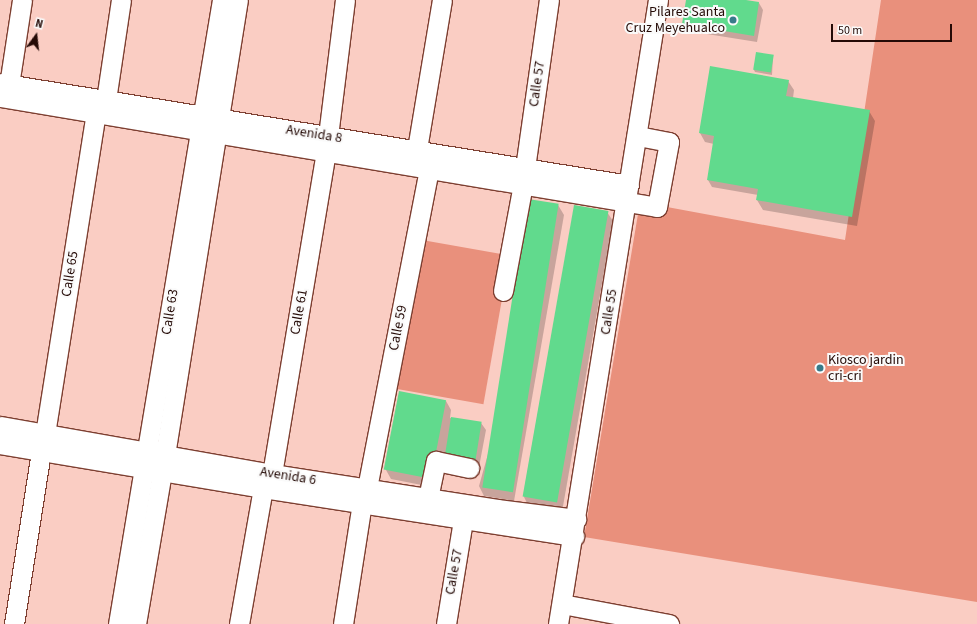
<!DOCTYPE html>
<style>
body{margin:0}
#map{position:relative;width:977px;height:624px;overflow:hidden;background:#facdc3;font-family:"Source Sans 3",sans-serif}
div>[style]{position:absolute}
[style*='--x']{left:calc(var(--x)*1px);top:calc(var(--y)*1px);width:calc(var(--w)*1px);rotate:calc(var(--a)*1deg)}
.green>*{inset:0;background:#e9907c;transform-origin:0 0}
.shadow>*{inset:0;background:#0003}
.building>*{inset:0;background:#61da8d;transform-origin:0 0}
.roads{filter:drop-shadow(1px 0 #7d3f31) drop-shadow(-1px 0 #7d3f31) drop-shadow(0 1px #7d3f31) drop-shadow(0 -1px #7d3f31)}
.minor>*{height:19px;margin:-9.5px;padding:0 9.5px;transform-origin:9.5px;border-radius:9.5px;background:#fff}
.dots>*{width:11px;height:11px;translate:-50% -50%;box-sizing:border-box;border:2px solid #fafafa;border-radius:50%}
span{translate:-50% -50%;white-space:nowrap;text-align:center;line-height:1.15;-webkit-text-stroke:4px #fafafa;paint-order:stroke}
.poi-label{font-size:14px;color:#240a06}
.right{translate:-100% -50%;text-align:right}
.left{translate:0 -50%;text-align:left}
.street-label{font-size:14px;color:#240a06}
.north{position:absolute;left:16px;top:16px;width:40px;height:40px;-webkit-text-stroke:3px #fafafa;paint-order:stroke;rotate:15deg;font-size:11px;font-weight:700;line-height:16px;text-align:center;color:#240a06}
.north::after{content:'';display:block;margin:auto;width:14px;height:18px;background:#240a06;clip-path:polygon(50% 0,100% 100%,50% 72%,0 100%)}
.scale{position:absolute;left:831px;top:24px;width:121px;height:18px;box-sizing:border-box;border:2px solid #240a06;border-top:0;padding-left:5px;font-size:12px;line-height:14px;white-space:nowrap;color:#240a06;-webkit-text-stroke:3px #fafafa;paint-order:stroke}
</style>
<div id="map">
<div class="green">
<i style="clip-path:polygon(881px 0,977px 0,977px 602px,584px 537px,640px 202px,845px 240px)"></i>
<i style="left:422px;top:240px;width:89px;height:151px;rotate:10deg"></i>
</div>
<div class="shadow">
<i style="clip-path:polygon(688px 0,740px 0,759px 3px,763px 10px,757px 42px,688px 31px,683px 23px)"></i>
<i style="clip-path:polygon(773px 56px,772px 75px,755px 72px,754px 70px)"></i>
<i style="clip-path:polygon(788px 81px,794px 90px,793px 98px,869px 111px,875px 121px,857px 226px,763px 210px,757px 200px,758px 195px,712px 187px,708px 180px,714px 144px,705px 142px,700px 133px)"></i>
<i style="clip-path:polygon(558px 205px,564px 215px,514px 501px,484px 496px,479px 486px)"></i>
<i style="clip-path:polygon(607px 212px,613px 221px,562px 512px,529px 507px,524px 497px)"></i>
<i style="clip-path:polygon(446px 401px,451px 410px,450px 418px,481px 423px,486px 430px,479px 467px,449px 462px,443px 452px,437px 488px,391px 479px,386px 470px)"></i>
</div>
<div class="building">
<i style="clip-path:polygon(686px 0,746px 0,759px 2px,754px 36px,682px 24px)"></i>
<i style="left:756px;top:52px;width:18px;height:18px;rotate:9deg"></i>
<i style="clip-path:polygon(710px 66px,789px 80px,786px 96px,870px 110px,852px 217px,756px 200px,758px 189px,707px 180px,714px 136px,699px 133px)"></i>
<i style="left:528px;top:199px;width:31px;height:292px;rotate:9deg"></i>
<i style="left:574px;top:205px;width:35px;height:296px;rotate:10deg"></i>
<i style="left:399px;top:391px;width:48px;height:80px;rotate:11deg"></i>
<i style="left:451px;top:417px;width:31px;height:39px;rotate:9deg"></i>
</div>
<div class="roads">
<div class="minor">
<i style="--x:0;--y:83;--w:637;--a:9.21"></i>
<i style="--x:9;--y:85;--w:86;--a:-81.3"></i>
<i style="--x:0;--y:97;--w:666;--a:9.5"></i>
<i style="--x:657;--y:207;--w:66;--a:-79.5"></i>
<i style="--x:669;--y:142;--w:33;--a:-169"></i>
<i style="--x:106;--y:100;--w:101;--a:-81.5"></i>
<i style="--x:328;--y:136;--w:137;--a:-82.9"></i>
<i style="--x:417;--y:149;--w:151;--a:-80.5"></i>
<i style="--x:525;--y:168;--w:170;--a:-81.9"></i>
<i style="--x:503;--y:291;--w:109;--a:-79.4"></i>
<i style="--x:0;--y:426;--w:276;--a:10"></i>
<i style="--x:272;--y:474;--w:228;--a:8.8"></i>
<i style="--x:497;--y:509;--w:80;--a:7.2"></i>
<i style="--x:45;--y:434;--w:325;--a:-81"></i>
<i style="--x:0;--y:444;--w:267;--a:9.5"></i>
<i style="--x:263;--y:488;--w:315;--a:8.8"></i>
<i style="--x:272;--y:474;--w:327;--a:-80.5"></i>
<i style="--x:367;--y:488;--w:326;--a:-79"></i>
<i style="--x:428;--y:498;--w:38;--a:-78"></i>
<i style="--x:436;--y:461;--w:34;--a:12"></i>
<i style="--x:562;--y:604;--w:109;--a:10.6"></i>
<i style="--x:14;--y:624;--w:175;--a:-81.1"></i>
<i style="--x:118;--y:624;--w:633;--a:-80.54"></i>
<i style="--x:136;--y:624;--w:171;--a:-80.3"></i>
<i style="--x:165;--y:455;--w:461;--a:-80.9"></i>
<i style="--x:239;--y:624;--w:138;--a:-80"></i>
<i style="--x:343;--y:624;--w:122;--a:-81.1"></i>
<i style="--x:446;--y:624;--w:105;--a:-80.7"></i>
<i style="--x:558;--y:624;--w:632;--a:-80.9"></i>
</div>
</div>
<div class="dots">
<i style="left:733px;top:20px;background:#377b8a"></i>
<i style="left:820px;top:368px;background:#377b8a"></i>
</div>
<div class="poi-label">
<span class="right" style="left:725px;top:20px">Pilares Santa<br>Cruz Meyehualco</span>
<span class="left" style="left:828px;top:368px">Kiosco jardin<br>cri-cri</span>
</div>
<div class="street-label">
<span style="left:537px;top:84px;rotate:-82deg">Calle 57</span>
<span style="left:314px;top:134px;rotate:9deg">Avenida 8</span>
<span style="left:70px;top:274px;rotate:-81deg">Calle 65</span>
<span style="left:170px;top:312px;rotate:-81deg">Calle 63</span>
<span style="left:299px;top:312px;rotate:-80deg">Calle 61</span>
<span style="left:609px;top:312px;rotate:-81deg">Calle 55</span>
<span style="left:398px;top:328px;rotate:-79deg">Calle 59</span>
<span style="left:288px;top:476px;rotate:9deg">Avenida 6</span>
<span style="left:454px;top:572px;rotate:-80deg">Calle 57</span>
</div>
<div class="north">N</div>
<div class="scale">50 m</div>
</div>
